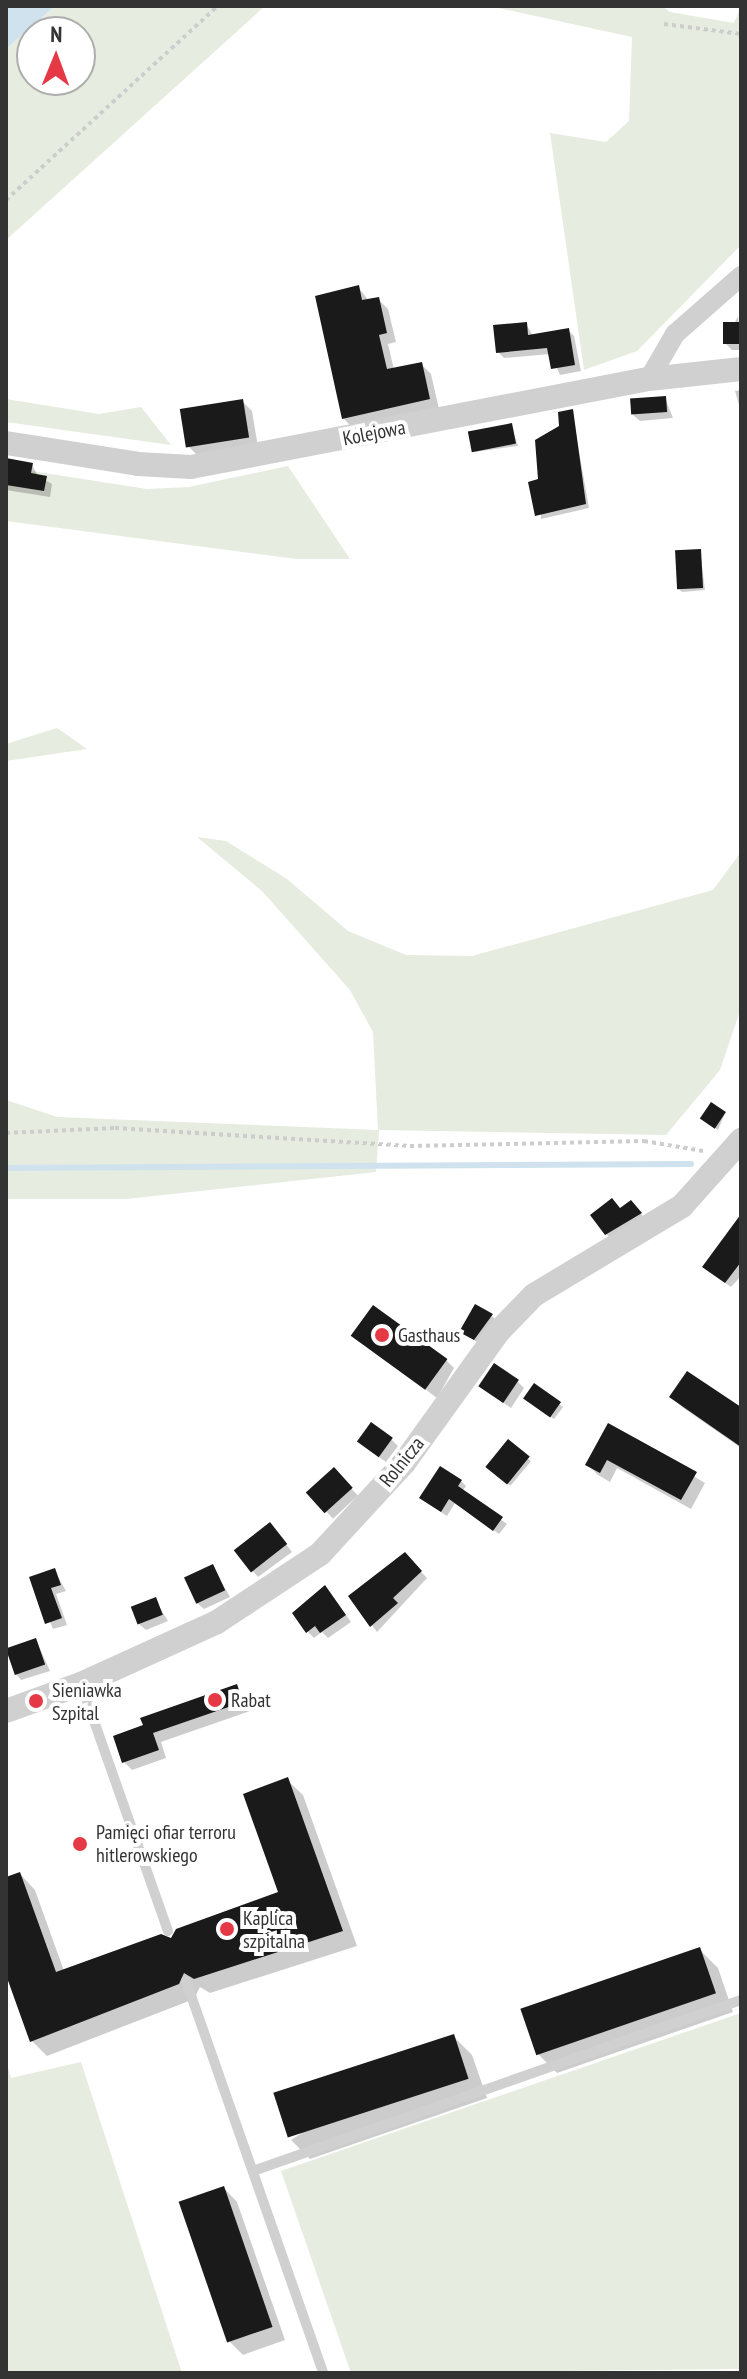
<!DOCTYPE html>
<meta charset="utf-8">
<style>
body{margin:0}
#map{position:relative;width:747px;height:2379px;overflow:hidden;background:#fff;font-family:"PT Sans Narrow",sans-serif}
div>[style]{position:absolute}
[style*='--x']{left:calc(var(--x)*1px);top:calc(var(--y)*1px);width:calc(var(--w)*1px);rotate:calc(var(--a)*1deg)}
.green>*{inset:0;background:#e6ecdf}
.water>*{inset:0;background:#cfe2ee}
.shadow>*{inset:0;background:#0003;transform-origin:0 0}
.stream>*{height:6px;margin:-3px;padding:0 3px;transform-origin:3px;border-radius:3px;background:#cfe2ee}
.building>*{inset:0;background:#1a1a1a;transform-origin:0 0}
.path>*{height:4px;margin-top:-2px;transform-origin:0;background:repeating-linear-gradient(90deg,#cdcdcd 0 4px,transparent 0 8px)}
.service>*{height:10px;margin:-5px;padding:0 5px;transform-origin:5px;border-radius:5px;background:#d0d0d0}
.minor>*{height:20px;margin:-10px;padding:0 10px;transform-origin:10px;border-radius:10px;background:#d0d0d0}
.tertiary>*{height:24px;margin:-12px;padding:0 12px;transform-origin:12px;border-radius:12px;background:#d0d0d0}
.dots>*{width:22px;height:22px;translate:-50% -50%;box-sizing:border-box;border:4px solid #fff;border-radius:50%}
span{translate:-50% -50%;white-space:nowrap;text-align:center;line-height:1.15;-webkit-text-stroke:8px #fff;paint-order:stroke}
.street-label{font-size:20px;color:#333}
.poi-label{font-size:20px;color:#333}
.left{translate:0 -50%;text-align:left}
.frame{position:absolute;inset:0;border:8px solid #333;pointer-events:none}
.north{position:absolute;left:16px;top:16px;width:80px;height:80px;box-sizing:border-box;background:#fff;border:2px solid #adadad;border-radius:50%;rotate:1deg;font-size:22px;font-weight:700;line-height:32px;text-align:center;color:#333}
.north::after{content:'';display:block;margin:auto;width:28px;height:36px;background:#e63946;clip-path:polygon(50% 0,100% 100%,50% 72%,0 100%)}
</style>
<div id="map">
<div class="green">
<i style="clip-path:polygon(evenodd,55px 6px,265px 6px,6px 240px,6px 49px,55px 6px,32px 32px,80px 32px,80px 80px,32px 80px,32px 32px)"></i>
<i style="clip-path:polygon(489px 6px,662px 6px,670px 12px,734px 23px,741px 6px,741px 245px,637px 351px,584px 370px,550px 133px,606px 142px,629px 121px,632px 37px)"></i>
<i style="clip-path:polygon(6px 399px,99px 414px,141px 407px,171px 445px,6px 422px)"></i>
<i style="clip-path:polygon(288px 466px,350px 559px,297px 559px,6px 521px,6px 467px,147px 489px,189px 487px)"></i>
<i style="clip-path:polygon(57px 728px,87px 749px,6px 761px,6px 744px)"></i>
<i style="clip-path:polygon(197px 837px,226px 841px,287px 879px,348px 931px,406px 955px,472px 956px,713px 890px,741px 852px,741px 1008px,720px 1070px,666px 1135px,379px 1130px,376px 1172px,126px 1199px,6px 1199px,6px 1100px,57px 1117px,378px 1130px,373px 1032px,350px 990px,262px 891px)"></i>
<i style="clip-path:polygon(741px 2013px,741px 2369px,351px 2373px,281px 2171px)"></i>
<i style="clip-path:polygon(6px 2060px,11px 2078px,81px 2062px,182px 2373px,6px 2373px)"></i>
</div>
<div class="water">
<i style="clip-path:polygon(6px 6px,55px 6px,6px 49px)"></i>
</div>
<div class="shadow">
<i style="clip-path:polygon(358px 287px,369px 301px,378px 299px,388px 309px,396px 342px,388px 344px,394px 370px,421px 364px,431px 374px,439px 409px,353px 428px,343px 418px)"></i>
<i style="clip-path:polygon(738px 316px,741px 350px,732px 350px,725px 343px)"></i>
<i style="clip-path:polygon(526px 324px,533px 336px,568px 330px,574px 336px,581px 371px,560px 375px,550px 354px,504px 358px,498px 352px)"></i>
<i style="clip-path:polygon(741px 390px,741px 412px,735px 391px)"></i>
<i style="clip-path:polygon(665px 398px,673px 418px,640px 421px,633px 415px)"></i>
<i style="clip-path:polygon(242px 401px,252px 411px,258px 447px,199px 457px,189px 447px)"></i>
<i style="clip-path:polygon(572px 411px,589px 508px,541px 519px,540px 481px)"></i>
<i style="clip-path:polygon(511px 425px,518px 446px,474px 452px)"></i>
<i style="clip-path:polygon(6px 460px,32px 465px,38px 476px,52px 484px,50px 497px,6px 490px)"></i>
<i style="clip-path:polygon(700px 551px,705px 590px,682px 592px,679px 589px)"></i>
<i style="clip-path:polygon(725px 1113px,718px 1130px,705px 1121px)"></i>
<i style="clip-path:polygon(637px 1209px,646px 1220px,613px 1240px,606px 1234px,621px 1210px)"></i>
<i style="clip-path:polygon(741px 1226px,741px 1276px,731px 1287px,710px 1272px)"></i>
<i style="clip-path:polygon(492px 1316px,498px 1322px,481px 1345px,461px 1331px)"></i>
<i style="clip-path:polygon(354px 1336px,446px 1360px,454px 1368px,437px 1398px)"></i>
<i style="clip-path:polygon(518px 1382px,524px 1388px,511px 1408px,487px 1392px)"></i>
<i style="clip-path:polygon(534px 1386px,563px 1407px,554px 1419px,528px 1401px)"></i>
<i style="clip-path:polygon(672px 1397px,741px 1409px,741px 1448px,682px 1407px)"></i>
<i style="clip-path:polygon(609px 1426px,705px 1483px,691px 1509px,617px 1468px,610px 1482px,598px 1475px,588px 1465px)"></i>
<i style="clip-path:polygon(391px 1439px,398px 1446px,386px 1462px,366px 1448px)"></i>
<i style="left:508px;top:1442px;width:30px;height:32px;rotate:40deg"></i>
<i style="left:334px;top:1470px;width:35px;height:34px;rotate:47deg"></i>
<i style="clip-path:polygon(461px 1481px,466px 1486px,462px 1492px,507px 1524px,499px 1534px,455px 1503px,447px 1516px,427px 1503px)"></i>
<i style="clip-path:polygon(276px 1531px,292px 1552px,258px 1577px,236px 1551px)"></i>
<i style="clip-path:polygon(405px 1555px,427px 1578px,377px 1632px,351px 1597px)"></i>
<i style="clip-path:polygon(213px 1567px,230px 1597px,204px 1609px,197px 1603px)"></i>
<i style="clip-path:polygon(54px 1570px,66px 1591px,56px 1594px,67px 1625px,53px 1629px,32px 1578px)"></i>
<i style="clip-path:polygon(331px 1594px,351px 1622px,328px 1638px,322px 1632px,314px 1638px,307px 1631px)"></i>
<i style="clip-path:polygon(155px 1600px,168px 1621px,146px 1630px,139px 1624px)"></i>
<i style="clip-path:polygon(36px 1640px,50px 1671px,21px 1680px,15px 1673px)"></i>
<i style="clip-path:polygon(236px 1687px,250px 1711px,161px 1742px,166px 1758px,132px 1770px,124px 1762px,115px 1737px)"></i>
<i style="clip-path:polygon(287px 1780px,303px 1795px,357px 1946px,210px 1993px,200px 1987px,194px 1999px,47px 2056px,32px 2041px,6px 1969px,6px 1879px,20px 1874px,35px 1890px,64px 1971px,172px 1941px,281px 1893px)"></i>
<i style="clip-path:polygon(700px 1950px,718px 1968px,733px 2012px,557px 2073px,538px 2054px)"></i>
<i style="clip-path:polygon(453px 2036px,472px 2055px,487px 2098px,310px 2159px,291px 2140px)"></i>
<i style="clip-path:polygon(224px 2188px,237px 2202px,285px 2340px,243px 2355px,230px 2342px)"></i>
</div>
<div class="stream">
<i style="--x:6;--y:1168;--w:685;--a:-0.33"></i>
</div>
<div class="building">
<i style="clip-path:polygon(359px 285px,362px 300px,379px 297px,387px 333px,379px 335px,387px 369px,422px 362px,430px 399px,342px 419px,315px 296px)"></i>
<i style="clip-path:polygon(527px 322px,528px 335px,569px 328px,575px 365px,551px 369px,547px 348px,496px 353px,493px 325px)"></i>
<i style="left:741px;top:322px;width:22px;height:18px;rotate:90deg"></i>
<i style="left:666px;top:396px;width:16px;height:36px;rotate:86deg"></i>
<i style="left:243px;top:399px;width:39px;height:64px;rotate:81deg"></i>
<i style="clip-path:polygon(573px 409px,586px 504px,535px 516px,528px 482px,538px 479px,535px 440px,559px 426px,558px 412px)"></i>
<i style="left:512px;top:423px;width:21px;height:45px;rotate:79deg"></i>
<i style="clip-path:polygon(6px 458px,33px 463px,31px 473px,47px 476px,44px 491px,6px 485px)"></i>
<i style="left:701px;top:549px;width:39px;height:26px;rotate:87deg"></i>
<i style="left:711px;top:1102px;width:18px;height:20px;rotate:34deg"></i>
<i style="clip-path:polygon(612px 1198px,620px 1208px,631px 1200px,642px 1213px,605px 1235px,590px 1215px)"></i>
<i style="clip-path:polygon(741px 1214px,741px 1262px,725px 1283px,702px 1267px)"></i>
<i style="clip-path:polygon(475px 1304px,493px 1314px,474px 1340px,459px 1332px)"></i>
<i style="left:373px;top:1305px;width:92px;height:38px;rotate:36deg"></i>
<i style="left:494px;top:1363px;width:30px;height:28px;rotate:34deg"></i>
<i style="clip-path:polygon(687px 1371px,741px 1407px,741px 1447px,669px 1397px)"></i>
<i style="left:534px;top:1383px;width:33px;height:19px;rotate:35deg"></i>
<i style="left:371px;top:1422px;width:27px;height:24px;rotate:36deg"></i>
<i style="clip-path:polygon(608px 1423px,697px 1472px,681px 1500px,607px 1460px,600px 1473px,585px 1465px)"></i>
<i style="left:508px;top:1439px;width:28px;height:36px;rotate:39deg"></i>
<i style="clip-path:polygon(440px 1466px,462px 1480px,458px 1486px,503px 1517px,493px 1531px,449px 1499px,441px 1512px,419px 1498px)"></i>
<i style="left:334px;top:1467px;width:28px;height:38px;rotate:48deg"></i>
<i style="left:270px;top:1522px;width:28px;height:46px;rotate:52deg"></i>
<i style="clip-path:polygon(405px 1552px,422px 1571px,393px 1598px,398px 1603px,370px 1627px,348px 1596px)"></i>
<i style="left:213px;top:1564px;width:29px;height:32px;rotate:65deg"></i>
<i style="clip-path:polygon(55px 1568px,61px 1585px,51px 1588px,62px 1618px,45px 1624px,29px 1577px)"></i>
<i style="clip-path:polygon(325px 1585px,346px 1615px,320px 1633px,315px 1626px,306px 1633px,292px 1613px)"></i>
<i style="left:156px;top:1597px;width:19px;height:27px;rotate:69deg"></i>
<i style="left:36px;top:1638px;width:28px;height:32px;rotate:71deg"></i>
<i style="clip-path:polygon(237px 1684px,243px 1702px,153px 1733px,159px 1750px,122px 1763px,113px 1736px,143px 1725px,140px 1718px)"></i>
<i style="clip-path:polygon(288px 1777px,343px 1931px,194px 1979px,184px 1973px,179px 1984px,30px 2042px,6px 1975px,6px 1877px,20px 1872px,56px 1972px,161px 1934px,171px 1938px,176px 1929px,278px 1892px,243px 1794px)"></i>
<i style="left:700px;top:1947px;width:49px;height:190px;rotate:71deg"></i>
<i style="left:454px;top:2034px;width:47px;height:190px;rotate:72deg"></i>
<i style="left:224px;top:2186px;width:149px;height:48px;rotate:71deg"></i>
</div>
<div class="path">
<i style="--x:664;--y:24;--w:78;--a:7.4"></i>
<i style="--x:6;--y:200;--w:287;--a:-42.5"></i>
<i style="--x:6;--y:1133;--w:109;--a:-2.6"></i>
<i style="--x:115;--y:1128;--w:296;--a:3.5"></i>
<i style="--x:410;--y:1146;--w:234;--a:-1.2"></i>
<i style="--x:644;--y:1141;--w:60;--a:9.6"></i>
<i style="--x:86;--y:1842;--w:34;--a:-19"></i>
</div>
<div class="service">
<i style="--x:81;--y:1684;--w:262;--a:70.6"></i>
<i style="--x:186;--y:1981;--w:415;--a:70.7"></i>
<i style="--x:253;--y:2171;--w:517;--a:-19.31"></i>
</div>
<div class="minor">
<i style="--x:649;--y:379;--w:52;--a:-60"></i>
<i style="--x:675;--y:334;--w:88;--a:-41.3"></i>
</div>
<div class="tertiary">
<i style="--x:6;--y:443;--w:134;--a:9"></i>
<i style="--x:138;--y:464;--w:53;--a:3.2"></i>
<i style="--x:191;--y:467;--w:466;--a:-10.9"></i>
<i style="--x:649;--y:379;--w:93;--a:-6.2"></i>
<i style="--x:6;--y:1711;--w:80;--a:-19.8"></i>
<i style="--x:81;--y:1684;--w:149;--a:-24.5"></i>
<i style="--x:217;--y:1622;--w:123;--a:-33.4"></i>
<i style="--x:320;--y:1554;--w:124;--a:-47.3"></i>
<i style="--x:404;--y:1463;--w:163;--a:-54.3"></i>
<i style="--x:499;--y:1331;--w:50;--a:-45.8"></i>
<i style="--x:534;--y:1295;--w:173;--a:-31"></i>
<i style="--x:682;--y:1206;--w:89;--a:-48.2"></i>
</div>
<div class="dots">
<i style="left:382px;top:1335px;background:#e63946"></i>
<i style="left:215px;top:1700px;background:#e63946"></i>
<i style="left:36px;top:1701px;background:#e63946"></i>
<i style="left:80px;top:1844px;background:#e63946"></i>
<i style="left:227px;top:1929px;background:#e63946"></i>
</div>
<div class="street-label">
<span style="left:374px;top:433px;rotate:-11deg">Kolejowa</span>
<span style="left:402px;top:1462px;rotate:-51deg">Rolnicza</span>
</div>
<div class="poi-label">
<span class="left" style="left:398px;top:1335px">Gasthaus</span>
<span class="left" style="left:52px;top:1702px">Sieniawka<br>Szpital</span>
<span class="left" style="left:231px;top:1700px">Rabat</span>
<span class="left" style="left:96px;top:1844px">Pamięci ofiar terroru<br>hitlerowskiego</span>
<span class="left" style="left:243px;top:1930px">Kaplica<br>szpitalna</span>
</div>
<div class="frame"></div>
<div class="north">N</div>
</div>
